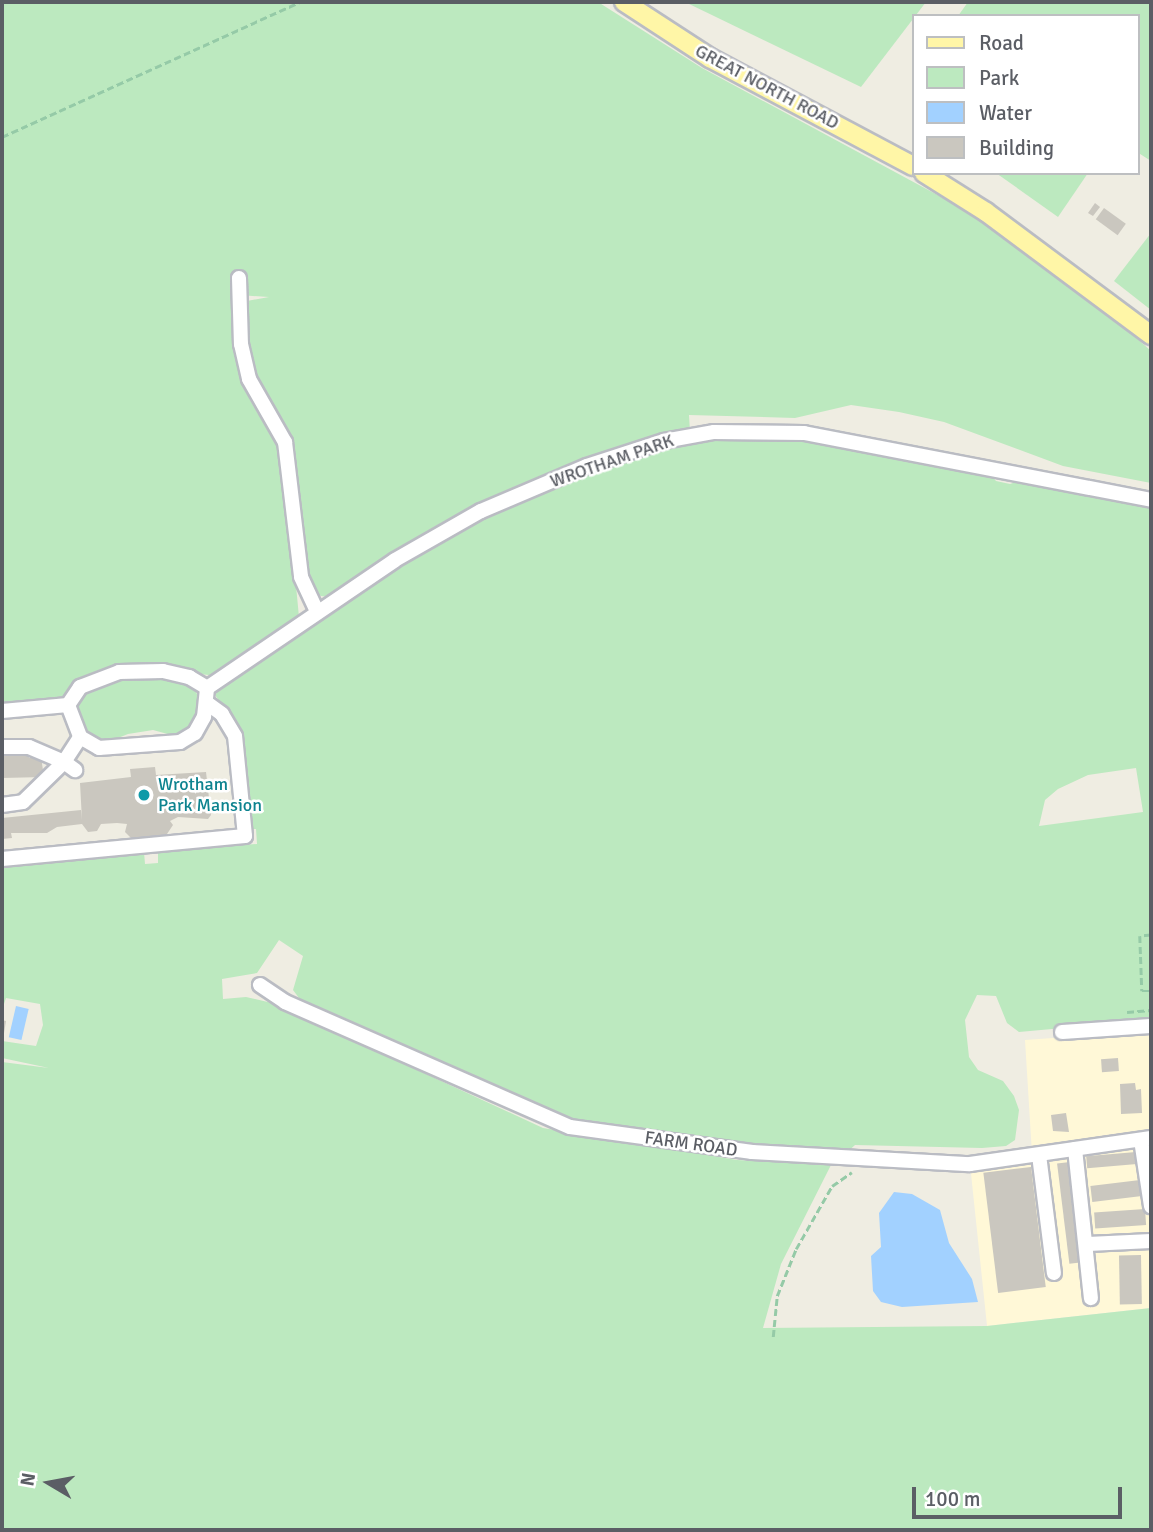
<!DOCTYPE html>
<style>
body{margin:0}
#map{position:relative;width:1153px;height:1532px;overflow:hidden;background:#efede2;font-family:Signika,sans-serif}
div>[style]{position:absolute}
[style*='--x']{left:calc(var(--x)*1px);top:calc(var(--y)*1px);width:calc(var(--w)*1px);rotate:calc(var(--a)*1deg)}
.commercial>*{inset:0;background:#fff8d7}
.green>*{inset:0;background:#bce9bf}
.water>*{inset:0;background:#a2d1ff;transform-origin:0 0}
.building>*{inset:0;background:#cac7bf;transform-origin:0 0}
.path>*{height:2.5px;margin-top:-1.25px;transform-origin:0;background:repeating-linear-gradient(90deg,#95caa7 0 7px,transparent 0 10.5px)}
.roads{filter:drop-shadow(2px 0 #babcc3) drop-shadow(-2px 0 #babcc3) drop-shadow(0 2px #babcc3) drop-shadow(0 -2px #babcc3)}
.minor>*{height:14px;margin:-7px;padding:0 7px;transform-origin:7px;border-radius:7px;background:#fff}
.major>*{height:18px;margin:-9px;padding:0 9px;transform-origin:9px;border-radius:9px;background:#fff6a7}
.dots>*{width:19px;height:19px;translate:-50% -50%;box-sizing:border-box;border:4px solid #fff;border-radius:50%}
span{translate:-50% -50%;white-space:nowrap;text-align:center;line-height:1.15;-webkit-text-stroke:5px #fff;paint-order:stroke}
.street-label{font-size:18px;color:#5b5e65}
.culture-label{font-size:18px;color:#0d838f}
.left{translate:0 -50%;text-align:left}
.frame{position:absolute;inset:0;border:4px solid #5b5e65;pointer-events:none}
.legend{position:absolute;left:912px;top:14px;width:228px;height:161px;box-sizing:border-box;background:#fff;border:2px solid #bdbfc1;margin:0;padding:9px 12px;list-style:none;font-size:21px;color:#5b5e65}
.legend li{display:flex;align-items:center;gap:14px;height:35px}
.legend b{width:35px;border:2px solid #bdbfc1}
.north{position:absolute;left:14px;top:1448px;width:70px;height:70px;-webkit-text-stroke:5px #fff;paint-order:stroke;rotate:280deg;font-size:19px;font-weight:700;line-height:28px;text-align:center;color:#5b5e65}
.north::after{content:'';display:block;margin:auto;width:24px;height:32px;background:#5b5e65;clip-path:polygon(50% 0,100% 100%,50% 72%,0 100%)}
.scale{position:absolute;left:912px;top:1487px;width:210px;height:32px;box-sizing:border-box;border:4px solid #5b5e65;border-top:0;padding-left:9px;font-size:21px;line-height:24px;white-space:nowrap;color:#5b5e65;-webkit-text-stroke:5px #fff;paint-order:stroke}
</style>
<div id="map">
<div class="commercial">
<i style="clip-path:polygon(1151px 1031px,1151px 1308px,987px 1326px,970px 1164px,1032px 1154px,1025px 1040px)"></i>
</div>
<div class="green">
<i style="clip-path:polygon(2px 2px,598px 2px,702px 68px,982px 219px,1099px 305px,1151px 351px,1151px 483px,1063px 466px,944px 422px,899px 412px,851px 405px,795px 418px,689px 415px,690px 432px,577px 464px,329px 597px,321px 596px,312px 591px,303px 570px,291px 434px,280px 425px,252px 376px,245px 323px,247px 301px,269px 297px,239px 295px,239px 365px,250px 400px,280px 451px,285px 470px,299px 617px,218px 676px,124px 666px,97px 672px,59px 699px,2px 707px)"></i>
<i style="clip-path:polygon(685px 2px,926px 2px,861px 87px)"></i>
<i style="clip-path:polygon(968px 2px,1151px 2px,1151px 161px,1137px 152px,1137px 16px,958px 16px)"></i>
<i style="clip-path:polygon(996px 173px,1088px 173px,1058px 217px)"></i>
<i style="clip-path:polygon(1151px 233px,1151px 310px,1114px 281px)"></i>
<i style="clip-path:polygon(evenodd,718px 436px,808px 439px,990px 474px,996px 481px,1010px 484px,1022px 480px,1151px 504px,1151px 1020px,1019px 1032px,1007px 1023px,996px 996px,977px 995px,965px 1020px,969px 1057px,978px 1070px,1003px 1081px,1014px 1096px,1019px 1110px,1015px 1140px,1006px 1146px,982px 1148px,855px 1145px,844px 1155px,560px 1119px,308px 1010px,293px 990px,303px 956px,279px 940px,257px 973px,222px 979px,223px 999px,246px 997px,272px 1003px,543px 1128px,737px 1160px,831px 1165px,781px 1264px,763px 1328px,987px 1326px,1151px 1308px,1151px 1530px,2px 1530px,2px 1062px,49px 1068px,2px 1058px,2px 1041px,36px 1046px,43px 1025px,40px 1004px,6px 998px,2px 1010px,2px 864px,144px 852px,145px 864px,158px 863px,158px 851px,257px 844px,256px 829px,248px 829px,228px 714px,215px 695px,221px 687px,316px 617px,327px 615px,374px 585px,379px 575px,450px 531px,586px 469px,718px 436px,1136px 768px,1143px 812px,1039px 826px,1045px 800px,1058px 789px,1088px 775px,1136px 768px)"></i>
<i style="clip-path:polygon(152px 675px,189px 682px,195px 688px,201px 707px,192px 731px,175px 736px,153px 730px,128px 734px,98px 746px,85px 736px,76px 716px,77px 703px,90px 687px,108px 678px)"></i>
</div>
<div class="water">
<i style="left:16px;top:1006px;width:13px;height:32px;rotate:13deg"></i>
<i style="clip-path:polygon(894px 1192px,912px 1194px,940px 1210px,949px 1243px,972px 1279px,978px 1302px,902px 1307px,881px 1302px,873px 1291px,871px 1256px,881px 1247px,879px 1213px)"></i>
</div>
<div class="building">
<i style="clip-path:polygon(1095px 203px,1100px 207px,1093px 216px,1088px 213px)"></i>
<i style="left:1104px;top:208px;width:27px;height:14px;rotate:36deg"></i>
<i style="clip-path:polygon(28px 752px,29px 758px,41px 757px,44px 777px,2px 778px,2px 754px)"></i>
<i style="clip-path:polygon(155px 767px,156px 775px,206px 772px,211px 815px,208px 819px,178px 817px,170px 821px,173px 825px,165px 837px,133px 840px,125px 832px,127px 824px,117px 823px,101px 824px,97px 831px,88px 832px,82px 824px,57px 827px,47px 833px,11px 833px,12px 838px,2px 839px,2px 818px,81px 810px,82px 820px,80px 783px,131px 777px,130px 769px)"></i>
<i style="clip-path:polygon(2px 1020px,6px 1021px,3px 1039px,2px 1039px)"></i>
<i style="left:1118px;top:1058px;width:13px;height:17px;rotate:86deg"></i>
<i style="clip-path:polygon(1135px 1083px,1136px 1090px,1141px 1089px,1142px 1113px,1121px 1114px,1120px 1084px)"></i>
<i style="clip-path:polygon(1066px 1113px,1069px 1132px,1053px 1131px,1051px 1115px)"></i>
<i style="left:1136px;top:1152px;width:12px;height:50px;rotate:85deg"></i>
<i style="left:1070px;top:1162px;width:101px;height:13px;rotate:83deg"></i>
<i style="left:1031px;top:1167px;width:121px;height:48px;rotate:83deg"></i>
<i style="left:1140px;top:1180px;width:16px;height:50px;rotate:83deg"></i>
<i style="left:1145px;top:1209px;width:16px;height:51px;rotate:86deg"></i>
<i style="left:1141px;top:1255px;width:49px;height:22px;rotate:89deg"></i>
</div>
<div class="path">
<i style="--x:2;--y:137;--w:326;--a:-24.4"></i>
<i style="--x:1151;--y:935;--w:11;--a:175"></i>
<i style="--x:1140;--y:936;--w:55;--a:87.9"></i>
<i style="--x:1142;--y:991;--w:9;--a:0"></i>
<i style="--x:1127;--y:1012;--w:24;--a:-5"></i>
<i style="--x:773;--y:1337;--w:41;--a:-84.4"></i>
<i style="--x:777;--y:1296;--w:51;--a:-68"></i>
<i style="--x:796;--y:1249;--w:73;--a:-60.3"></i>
<i style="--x:832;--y:1186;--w:24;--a:-35"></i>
</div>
<div class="roads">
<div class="minor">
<i style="--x:239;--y:278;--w:66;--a:88.3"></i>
<i style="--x:241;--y:344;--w:36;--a:77"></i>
<i style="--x:249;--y:379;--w:73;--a:60.3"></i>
<i style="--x:285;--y:442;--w:136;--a:83.2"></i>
<i style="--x:301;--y:577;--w:38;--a:65"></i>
<i style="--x:68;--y:705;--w:22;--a:-56"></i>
<i style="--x:80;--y:687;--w:42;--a:-21"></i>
<i style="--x:119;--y:672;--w:44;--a:-1.3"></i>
<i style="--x:163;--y:671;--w:27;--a:13"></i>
<i style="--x:189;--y:677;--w:21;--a:31"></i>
<i style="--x:2;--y:711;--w:66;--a:-5.2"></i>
<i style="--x:68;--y:705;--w:34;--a:69"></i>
<i style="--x:80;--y:737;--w:22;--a:30"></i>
<i style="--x:99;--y:748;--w:81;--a:-4.2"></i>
<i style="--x:180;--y:742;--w:17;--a:-31"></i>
<i style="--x:195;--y:733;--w:18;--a:-61"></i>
<i style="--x:204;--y:717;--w:29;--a:-84"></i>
<i style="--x:207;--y:688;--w:227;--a:-34.2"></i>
<i style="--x:395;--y:560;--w:99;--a:-29.7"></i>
<i style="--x:481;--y:511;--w:115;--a:-23"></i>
<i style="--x:587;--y:466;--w:81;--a:-18"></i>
<i style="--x:664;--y:441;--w:51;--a:-10.2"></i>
<i style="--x:714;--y:432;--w:90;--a:0.6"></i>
<i style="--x:804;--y:433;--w:353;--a:10.9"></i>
<i style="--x:2;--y:747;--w:27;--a:0"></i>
<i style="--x:29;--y:747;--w:38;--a:23"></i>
<i style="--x:64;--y:762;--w:30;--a:-57"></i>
<i style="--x:2;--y:805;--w:21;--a:-8"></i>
<i style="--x:23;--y:802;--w:57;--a:-44.3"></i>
<i style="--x:64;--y:762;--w:14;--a:36"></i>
<i style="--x:2;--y:859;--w:244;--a:-5.4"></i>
<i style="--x:245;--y:836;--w:100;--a:-95.7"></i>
<i style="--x:235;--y:736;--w:26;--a:-121"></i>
<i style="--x:222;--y:714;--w:17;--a:-144"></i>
<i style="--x:260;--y:985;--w:30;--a:34"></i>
<i style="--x:285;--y:1002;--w:311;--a:23.7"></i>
<i style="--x:570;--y:1127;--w:184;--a:7.8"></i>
<i style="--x:752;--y:1152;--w:218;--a:3.2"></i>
<i style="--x:970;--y:1164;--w:183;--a:-8.2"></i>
<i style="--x:1062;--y:1032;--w:89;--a:-3.9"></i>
<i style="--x:1141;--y:1140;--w:67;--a:81.4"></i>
<i style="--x:1075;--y:1149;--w:150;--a:83.9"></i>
<i style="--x:1039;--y:1155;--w:119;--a:82.8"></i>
<i style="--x:1088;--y:1244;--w:63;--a:-2.7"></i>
</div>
<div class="major">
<i style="--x:624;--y:2;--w:103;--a:33.1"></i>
<i style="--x:710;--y:58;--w:230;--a:28"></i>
<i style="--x:924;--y:173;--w:73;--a:32.2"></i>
<i style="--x:986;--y:212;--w:206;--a:36.7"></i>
</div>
</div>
<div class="dots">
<i style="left:144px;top:795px;background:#0f9aa8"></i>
</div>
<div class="street-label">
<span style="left:767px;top:87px;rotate:28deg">GREAT NORTH ROAD</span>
<span style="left:612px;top:461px;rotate:-19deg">WROTHAM PARK</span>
<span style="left:691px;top:1144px;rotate:8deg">FARM ROAD</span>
</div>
<div class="culture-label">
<span class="left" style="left:158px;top:795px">Wrotham<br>Park Mansion</span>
</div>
<div class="frame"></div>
<ul class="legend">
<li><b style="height:9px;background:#fff6a7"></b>Road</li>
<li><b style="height:19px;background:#bce9bf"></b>Park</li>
<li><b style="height:19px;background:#a2d1ff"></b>Water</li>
<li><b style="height:19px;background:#cac7bf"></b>Building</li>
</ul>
<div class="north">N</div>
<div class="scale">100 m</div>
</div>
